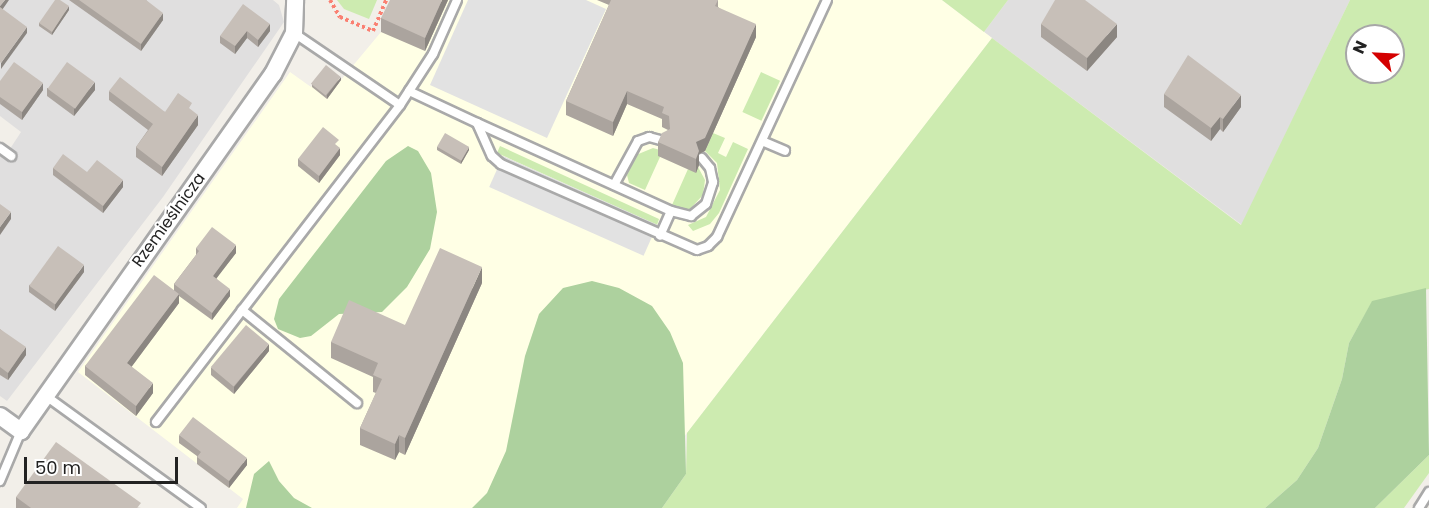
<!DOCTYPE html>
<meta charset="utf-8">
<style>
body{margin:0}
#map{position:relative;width:1429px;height:508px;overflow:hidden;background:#f2efe9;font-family:Poppins,sans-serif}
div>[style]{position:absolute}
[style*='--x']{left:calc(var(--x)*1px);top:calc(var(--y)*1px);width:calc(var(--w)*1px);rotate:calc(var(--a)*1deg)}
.residential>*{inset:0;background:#e0dfdf}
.education>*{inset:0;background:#ffffe5}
.grass>*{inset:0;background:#cdebb0;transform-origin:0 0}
.forest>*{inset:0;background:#add19e}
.parking>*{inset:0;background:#e2e2e2;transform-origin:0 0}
.path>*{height:4px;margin-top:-2px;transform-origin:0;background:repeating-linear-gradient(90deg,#fa8072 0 3px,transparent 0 6px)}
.roads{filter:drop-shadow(2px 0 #a9a9a9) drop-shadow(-2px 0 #a9a9a9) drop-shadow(0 2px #a9a9a9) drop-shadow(0 -2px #a9a9a9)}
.lane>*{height:8px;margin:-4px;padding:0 4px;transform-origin:4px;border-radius:4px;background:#fff}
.street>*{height:16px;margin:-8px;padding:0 8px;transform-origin:8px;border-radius:8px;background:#fff}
.wall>*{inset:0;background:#aba49e}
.shaded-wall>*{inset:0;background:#8b8681}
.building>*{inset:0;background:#c7bfb8;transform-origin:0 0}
span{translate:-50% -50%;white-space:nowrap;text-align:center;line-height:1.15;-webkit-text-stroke:4.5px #fff;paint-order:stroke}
.street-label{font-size:16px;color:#222}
.north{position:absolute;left:1345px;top:24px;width:60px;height:60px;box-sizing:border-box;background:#fff;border:2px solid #a7a7a7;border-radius:50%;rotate:294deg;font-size:16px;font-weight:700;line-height:24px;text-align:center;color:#222}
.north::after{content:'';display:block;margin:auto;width:21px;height:27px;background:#d40000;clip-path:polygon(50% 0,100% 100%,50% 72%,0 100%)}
.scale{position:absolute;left:24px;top:457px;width:154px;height:27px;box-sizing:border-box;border:3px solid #222;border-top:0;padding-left:8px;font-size:18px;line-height:21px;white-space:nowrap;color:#222;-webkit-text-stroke:4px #fff;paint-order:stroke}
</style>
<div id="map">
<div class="residential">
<i style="clip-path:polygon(0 0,273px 0,279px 5px,284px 22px,163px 197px,7px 401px,0 396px,0 155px,4px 158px,21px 132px,0 116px)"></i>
<i style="clip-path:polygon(1008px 0,1350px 0,1242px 225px,984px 32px)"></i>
</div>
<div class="education">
<i style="clip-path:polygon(396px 0,942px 0,992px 38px,629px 508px,237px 508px,243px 499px,78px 372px,290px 72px,311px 87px,326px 69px,341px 80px,381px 32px)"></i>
</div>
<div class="grass">
<i style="clip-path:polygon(337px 0,377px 0,369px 19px,344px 9px)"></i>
<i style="clip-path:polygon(942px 0,1008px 0,984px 32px)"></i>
<i style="clip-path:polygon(evenodd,1350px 0,1429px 0,1429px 289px,1372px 302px,1349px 343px,1342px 379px,1318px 448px,1297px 480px,1265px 508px,662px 508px,686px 474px,687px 433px,992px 38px,1241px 225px,1350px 0,1357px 36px,1393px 36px,1393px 72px,1357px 72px,1357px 36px)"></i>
<i style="left:761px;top:72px;width:21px;height:44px;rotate:25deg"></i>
<i style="clip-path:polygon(713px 133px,725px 138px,718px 153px,726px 157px,733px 142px,748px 149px,719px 213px,710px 224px,693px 231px,688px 225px,706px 217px,720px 190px,717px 163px,705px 151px)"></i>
<i style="clip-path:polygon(500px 146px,659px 219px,657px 225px,497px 153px)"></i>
<i style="clip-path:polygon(653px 148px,660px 150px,660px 157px,645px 190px,629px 183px,627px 175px,636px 155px)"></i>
<i style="clip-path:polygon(698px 167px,705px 180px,703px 195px,689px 210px,675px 208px,672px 205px,688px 169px,696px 172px)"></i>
<i style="clip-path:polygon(1429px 455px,1429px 473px,1404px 508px,1375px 508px)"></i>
</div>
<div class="forest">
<i style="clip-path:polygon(408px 146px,418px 151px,431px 173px,437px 212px,430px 249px,407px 287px,382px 312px,339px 314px,311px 336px,300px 338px,278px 329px,274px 319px,279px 299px,386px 161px)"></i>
<i style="clip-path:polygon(592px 281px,619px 288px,652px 306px,670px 332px,683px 363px,686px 474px,662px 508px,472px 508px,487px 493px,506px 451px,525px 356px,539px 314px,563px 288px)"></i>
<i style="clip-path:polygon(1426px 288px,1429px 455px,1375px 508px,1265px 508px,1297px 480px,1318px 448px,1342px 379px,1349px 343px,1372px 301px)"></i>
<i style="clip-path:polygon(269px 461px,279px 481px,294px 498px,312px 508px,246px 508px,254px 474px)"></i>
</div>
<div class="parking">
<i style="clip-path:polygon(468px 0,586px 0,606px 9px,547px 138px,430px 85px)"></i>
<i style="left:503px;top:156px;width:169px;height:34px;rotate:24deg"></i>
</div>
<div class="path">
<i style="--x:330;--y:0;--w:20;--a:60"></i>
<i style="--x:340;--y:17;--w:36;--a:23"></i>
<i style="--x:373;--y:31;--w:34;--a:-67"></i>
</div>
<div class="roads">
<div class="lane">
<i style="--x:294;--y:33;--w:128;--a:34.2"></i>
<i style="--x:409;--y:91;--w:75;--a:25.2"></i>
<i style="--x:477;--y:123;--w:36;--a:66"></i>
<i style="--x:492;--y:156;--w:12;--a:42"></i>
<i style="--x:501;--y:164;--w:214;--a:23.7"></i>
<i style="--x:697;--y:250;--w:12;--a:-20"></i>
<i style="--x:708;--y:246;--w:13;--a:-45"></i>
<i style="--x:717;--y:237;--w:261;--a:-65.1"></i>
<i style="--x:477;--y:123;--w:213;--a:24.4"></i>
<i style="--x:671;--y:211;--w:27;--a:114"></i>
<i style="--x:762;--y:141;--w:25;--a:23"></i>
<i style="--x:0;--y:148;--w:14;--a:36"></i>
<i style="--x:614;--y:185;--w:50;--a:-61.4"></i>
<i style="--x:638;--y:141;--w:12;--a:-20"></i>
<i style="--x:649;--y:137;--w:16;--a:15"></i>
<i style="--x:671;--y:211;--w:21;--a:14"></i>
<i style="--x:691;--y:216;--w:19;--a:-39"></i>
<i style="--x:706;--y:204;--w:23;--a:-72"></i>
<i style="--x:713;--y:182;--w:14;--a:-102"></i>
<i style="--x:710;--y:168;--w:13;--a:-129"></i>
<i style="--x:242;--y:310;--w:148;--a:39"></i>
<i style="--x:46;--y:396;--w:191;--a:35.9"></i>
<i style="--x:156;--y:422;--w:400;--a:-52.4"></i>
<i style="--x:400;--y:105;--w:61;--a:-57.1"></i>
<i style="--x:433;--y:54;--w:59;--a:-66"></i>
<i style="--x:0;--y:481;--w:54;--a:-67.2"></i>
<i style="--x:1419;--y:508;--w:19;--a:-58"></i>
</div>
<div class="street">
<i style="--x:0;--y:416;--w:26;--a:36"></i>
<i style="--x:21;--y:431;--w:437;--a:-54.8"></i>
<i style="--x:273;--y:74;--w:46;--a:-62.9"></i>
<i style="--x:294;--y:33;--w:33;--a:-88"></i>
</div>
</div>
<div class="wall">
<i style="clip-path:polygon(69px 0,146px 0,163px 20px,141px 51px)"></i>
<i style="clip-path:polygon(448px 0,425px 51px,381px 32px,381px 18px)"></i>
<i style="clip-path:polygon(597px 0,718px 0,718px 7px,756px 37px,705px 151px,699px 154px,699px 165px,696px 173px,658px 156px,658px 142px,668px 130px,662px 127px,662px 119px,627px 104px,613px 136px,566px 115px,566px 101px,609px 5px)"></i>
<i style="clip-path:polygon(69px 10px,52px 35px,39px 26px,39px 23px)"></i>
<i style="clip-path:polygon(270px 24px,270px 31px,258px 47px,247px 38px,235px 54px,220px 43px,220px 36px)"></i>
<i style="clip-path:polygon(1041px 24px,1117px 37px,1087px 71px,1041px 37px)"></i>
<i style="clip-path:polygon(341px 80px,327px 99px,312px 87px,312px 84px)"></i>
<i style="clip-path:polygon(0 81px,43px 90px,22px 120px,0 104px)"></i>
<i style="clip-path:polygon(47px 88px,95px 90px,74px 116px,47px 96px)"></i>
<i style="clip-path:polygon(109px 91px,165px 112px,192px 111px,198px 125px,162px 176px,136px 157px,136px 147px,148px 130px,109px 100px)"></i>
<i style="clip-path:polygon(1164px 94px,1241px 107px,1223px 132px,1220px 129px,1211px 141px,1164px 107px)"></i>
<i style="clip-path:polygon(339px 147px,340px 155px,319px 183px,298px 166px,298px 159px)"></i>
<i style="clip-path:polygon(437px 147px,469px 150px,461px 164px,437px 150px)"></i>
<i style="clip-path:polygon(53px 168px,87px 172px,123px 187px,103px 213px,53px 175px)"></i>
<i style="clip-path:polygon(196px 248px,236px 253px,216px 278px,230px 296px,212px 320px,179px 296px,179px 303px,131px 367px,153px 393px,136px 416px,85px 375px,85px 366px,174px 290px,174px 284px,196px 255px)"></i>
<i style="clip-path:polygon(84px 272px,55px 311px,29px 292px,29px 285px)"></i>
<i style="clip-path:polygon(482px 283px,405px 455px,399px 452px,395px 460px,360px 445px,360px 428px,376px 393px,373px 392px,373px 377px,331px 358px,331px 342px,405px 325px)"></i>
<i style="clip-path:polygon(0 329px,26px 355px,8px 380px,0 375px)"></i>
<i style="clip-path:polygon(269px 351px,234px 394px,211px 375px,211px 368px)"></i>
<i style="clip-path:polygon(179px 435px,247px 465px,229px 488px,197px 464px,197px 456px,179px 443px)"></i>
<i style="clip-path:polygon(16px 497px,141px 508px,16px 508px)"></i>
</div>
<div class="shaded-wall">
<i style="clip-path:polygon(5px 0,9px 0,0 13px,0 6px)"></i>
<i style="clip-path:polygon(442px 0,448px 0,425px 51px,425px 38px)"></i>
<i style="clip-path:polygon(69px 6px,69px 10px,52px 35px,52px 32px)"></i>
<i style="clip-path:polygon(163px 13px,163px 20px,141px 51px,141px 44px)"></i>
<i style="clip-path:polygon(270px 24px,270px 31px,258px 47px,258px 40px)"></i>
<i style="clip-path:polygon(756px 24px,756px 37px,705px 151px,699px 154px,699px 165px,696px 173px,696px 142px)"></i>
<i style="clip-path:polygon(1117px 24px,1117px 37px,1087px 71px,1087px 58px)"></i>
<i style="clip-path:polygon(27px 27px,27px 33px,1px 69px,1px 63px)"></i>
<i style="clip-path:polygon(247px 31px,247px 38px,235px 54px,235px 46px)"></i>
<i style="clip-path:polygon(341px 77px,341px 80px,327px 99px,327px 95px)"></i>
<i style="clip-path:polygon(95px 82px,95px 90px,74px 116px,74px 109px)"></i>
<i style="clip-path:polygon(43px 83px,43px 90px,22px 120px,22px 112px)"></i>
<i style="clip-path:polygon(627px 91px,627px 104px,613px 136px,613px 122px)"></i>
<i style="clip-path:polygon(1241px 95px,1241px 107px,1223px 132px,1223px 119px)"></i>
<i style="clip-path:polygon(198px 115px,198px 125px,162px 176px,162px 167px)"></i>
<i style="clip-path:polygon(1220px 117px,1220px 129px,1211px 141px,1211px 128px)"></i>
<i style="clip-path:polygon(469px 147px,469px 150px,461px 164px,461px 161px)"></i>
<i style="clip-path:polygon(340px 148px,340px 155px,319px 183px,319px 176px)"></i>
<i style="clip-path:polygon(123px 180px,123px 187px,103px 213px,103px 206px)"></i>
<i style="clip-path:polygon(11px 212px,11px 219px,0 235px,0 227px)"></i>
<i style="clip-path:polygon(236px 245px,236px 253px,213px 283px,213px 276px)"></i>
<i style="clip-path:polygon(84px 265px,84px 272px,55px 311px,55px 304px)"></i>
<i style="clip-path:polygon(482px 267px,482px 283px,405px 455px,405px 438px)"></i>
<i style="clip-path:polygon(230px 289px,230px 296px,212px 320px,212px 313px)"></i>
<i style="clip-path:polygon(179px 294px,179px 303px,127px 373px,127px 363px)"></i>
<i style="clip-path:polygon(269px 344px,269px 351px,234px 394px,234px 387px)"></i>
<i style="clip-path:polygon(26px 347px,26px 355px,8px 380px,8px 373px)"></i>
<i style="clip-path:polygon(153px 383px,153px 393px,136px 416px,136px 406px)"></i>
<i style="clip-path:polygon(399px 435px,399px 452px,395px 460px,395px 444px)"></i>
<i style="clip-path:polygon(247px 458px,247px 465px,229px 488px,229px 481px)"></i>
</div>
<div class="building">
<i style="clip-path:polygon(0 0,5px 0,0 6px)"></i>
<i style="clip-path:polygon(55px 0,60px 0,69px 6px,52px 32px,39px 23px)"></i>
<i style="clip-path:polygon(79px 0,146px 0,163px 13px,141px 44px)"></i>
<i style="clip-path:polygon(390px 0,442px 0,425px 38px,381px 18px)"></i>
<i style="clip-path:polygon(611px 0,718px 0,715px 6px,756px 24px,705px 138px,696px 142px,699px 151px,696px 159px,658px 142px,662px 133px,670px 129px,669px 116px,662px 113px,664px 107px,627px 91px,613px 122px,566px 101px)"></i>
<i style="clip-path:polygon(1055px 0,1085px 0,1117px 24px,1087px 58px,1041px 24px)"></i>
<i style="clip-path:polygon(243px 4px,270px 24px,258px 40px,247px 31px,235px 46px,220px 36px)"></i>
<i style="clip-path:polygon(0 7px,27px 27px,1px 63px,0 62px)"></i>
<i style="clip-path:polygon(1188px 55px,1241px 95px,1223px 119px,1220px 117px,1211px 128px,1164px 94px)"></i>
<i style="clip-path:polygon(14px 62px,43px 83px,22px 112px,0 97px,0 81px)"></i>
<i style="left:67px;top:62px;width:34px;height:33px;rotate:36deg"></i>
<i style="left:326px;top:65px;width:19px;height:24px;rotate:39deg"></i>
<i style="clip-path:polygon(120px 77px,165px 112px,178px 93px,192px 103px,189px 108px,198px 115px,162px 167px,136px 147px,153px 124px,109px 91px)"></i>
<i style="clip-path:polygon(323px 127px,339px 140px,335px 144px,340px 148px,319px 176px,298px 159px)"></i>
<i style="left:445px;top:133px;width:28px;height:16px;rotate:30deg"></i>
<i style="clip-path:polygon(63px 154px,87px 172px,97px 160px,123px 180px,103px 206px,53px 168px)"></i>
<i style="clip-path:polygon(0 204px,11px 212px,0 227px)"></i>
<i style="clip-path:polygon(212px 227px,236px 245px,213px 276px,230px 289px,212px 313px,174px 284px,199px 251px,196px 248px)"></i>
<i style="left:58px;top:246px;width:32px;height:49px;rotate:36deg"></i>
<i style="clip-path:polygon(440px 248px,482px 267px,405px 438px,399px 435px,395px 444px,360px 428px,382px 379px,373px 375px,378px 363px,331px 342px,349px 300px,405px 325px)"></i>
<i style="clip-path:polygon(154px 275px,179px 294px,127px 363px,153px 383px,136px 406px,85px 366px)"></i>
<i style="left:246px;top:325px;width:30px;height:55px;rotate:40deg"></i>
<i style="clip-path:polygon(0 329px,26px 347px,8px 373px,0 367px)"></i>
<i style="clip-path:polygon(193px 417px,247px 458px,229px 481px,197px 457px,201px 452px,179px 435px)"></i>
<i style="clip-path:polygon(56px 442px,141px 503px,137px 508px,31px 508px,16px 497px)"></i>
</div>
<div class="street-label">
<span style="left:169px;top:220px;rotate:-54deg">Rzemieślnicza</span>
</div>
<div class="north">N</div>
<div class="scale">50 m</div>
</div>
